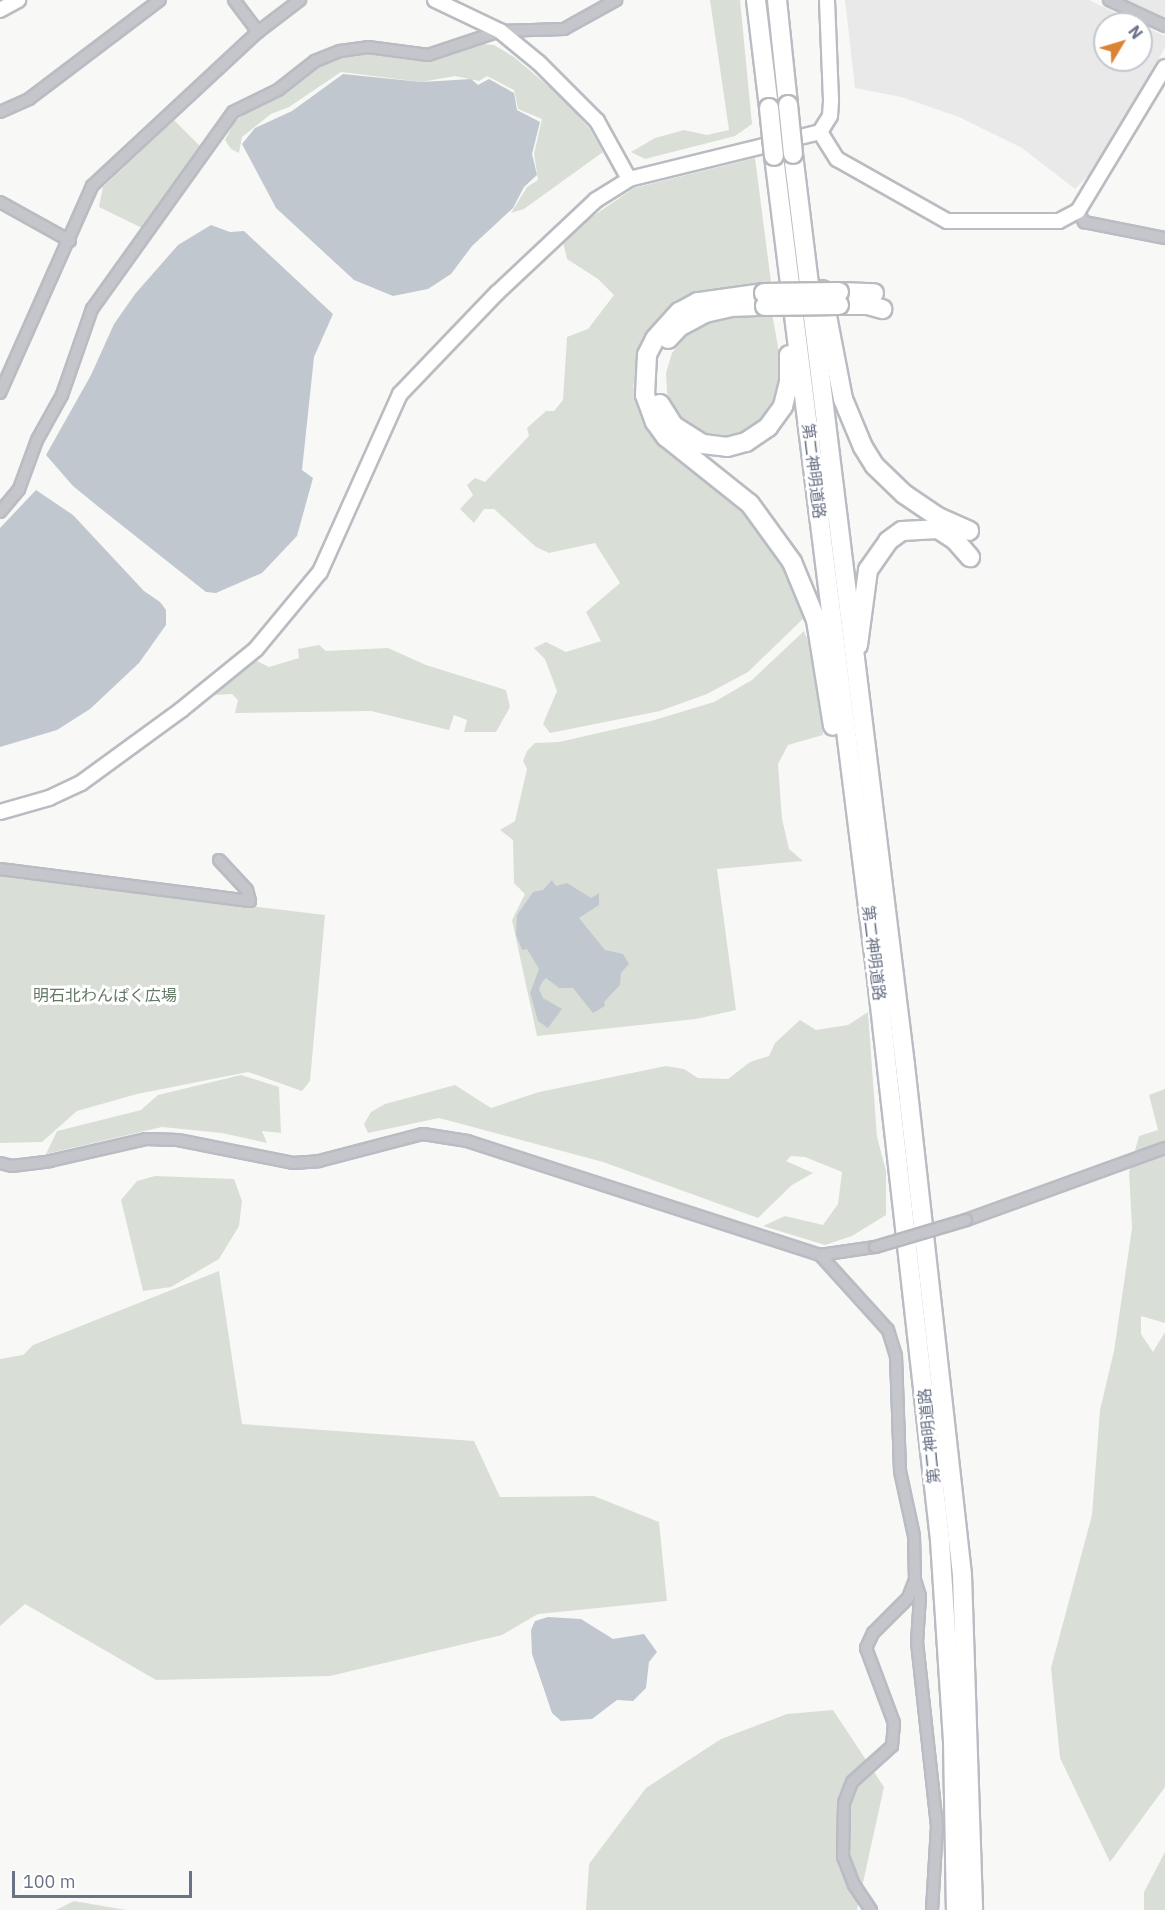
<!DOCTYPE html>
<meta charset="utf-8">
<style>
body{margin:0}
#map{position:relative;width:1165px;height:1910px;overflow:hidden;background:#f8f9f6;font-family:"IBM Plex Sans","Noto Sans JP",sans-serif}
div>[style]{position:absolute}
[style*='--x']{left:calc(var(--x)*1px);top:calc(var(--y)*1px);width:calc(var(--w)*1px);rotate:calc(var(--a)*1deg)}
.built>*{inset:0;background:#e9e9e9}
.green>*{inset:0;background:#d9dfd7}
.water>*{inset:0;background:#c1c7cf}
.roads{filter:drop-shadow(2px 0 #b9bcc2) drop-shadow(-2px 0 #b9bcc2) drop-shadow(0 2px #b9bcc2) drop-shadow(0 -2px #b9bcc2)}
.street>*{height:10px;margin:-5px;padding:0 5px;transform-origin:5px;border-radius:5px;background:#c4c6cb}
.secondary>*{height:14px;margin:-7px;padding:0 7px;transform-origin:7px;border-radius:7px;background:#fff}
.highway>*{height:18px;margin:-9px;padding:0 9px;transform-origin:9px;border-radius:9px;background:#fff}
.bridges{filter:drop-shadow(2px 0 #b7b9bd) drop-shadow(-2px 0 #b7b9bd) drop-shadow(0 2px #b7b9bd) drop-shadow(0 -2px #b7b9bd)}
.street-bridge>*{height:10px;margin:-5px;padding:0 5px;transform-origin:5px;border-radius:5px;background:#c4c6cb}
.highway-bridge>*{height:18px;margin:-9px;padding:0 9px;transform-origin:9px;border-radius:9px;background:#fff}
span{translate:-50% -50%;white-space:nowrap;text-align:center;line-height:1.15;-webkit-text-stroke:6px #fff;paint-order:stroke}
.street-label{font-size:16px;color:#697286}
.park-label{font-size:16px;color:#637864}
.north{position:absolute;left:1093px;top:12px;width:60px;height:60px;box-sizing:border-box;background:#fff;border:2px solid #c3c7cf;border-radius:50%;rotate:52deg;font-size:16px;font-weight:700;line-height:24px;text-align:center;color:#697286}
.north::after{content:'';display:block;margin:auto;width:21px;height:27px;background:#dc8333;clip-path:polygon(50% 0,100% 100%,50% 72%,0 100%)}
.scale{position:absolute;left:12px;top:1871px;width:180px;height:27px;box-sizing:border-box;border:3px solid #697286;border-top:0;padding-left:8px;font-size:18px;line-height:21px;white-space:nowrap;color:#697286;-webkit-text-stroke:4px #fff;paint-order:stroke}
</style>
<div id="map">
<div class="built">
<i style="clip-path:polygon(845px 0,1089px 0,1139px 24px,1105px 24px,1105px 60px,1141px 60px,1141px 25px,1165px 36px,1165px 48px,1092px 172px,1075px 189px,1022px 148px,959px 117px,901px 97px,855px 88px)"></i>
<i style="clip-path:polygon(1126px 0,1165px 0,1165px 19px)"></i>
</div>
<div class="green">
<i style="clip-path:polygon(710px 0,740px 0,752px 124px,735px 136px,645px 159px,631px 152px,655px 138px,684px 130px,707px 135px,729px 130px)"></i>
<i style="clip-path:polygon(483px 44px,494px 45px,514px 57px,560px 96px,590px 129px,603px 152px,524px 209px,511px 213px,527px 187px,538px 180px,534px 154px,542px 119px,518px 109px,514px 90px,487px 76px,479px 81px,455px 76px,422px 82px,341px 72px,289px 107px,271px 114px,242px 137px,239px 153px,231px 149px,225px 140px,235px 121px,261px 103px,275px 99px,324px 61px,351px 51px,421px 60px)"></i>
<i style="clip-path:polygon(174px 120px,200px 146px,184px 176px,142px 228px,99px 207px,103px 187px)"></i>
<i style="clip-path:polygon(755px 158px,771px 282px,712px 291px,686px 300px,660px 318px,645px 336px,633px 386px,644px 419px,657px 440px,739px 505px,770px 543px,807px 615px,748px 672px,707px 694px,660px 711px,550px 733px,543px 724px,557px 691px,545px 659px,534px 648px,546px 642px,566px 652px,601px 641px,586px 612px,620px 583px,595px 543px,549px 553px,536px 547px,494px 509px,484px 509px,474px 523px,460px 509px,473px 495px,467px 485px,475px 478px,485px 482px,529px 436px,527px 428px,546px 411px,554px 411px,563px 400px,567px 337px,588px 329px,614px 295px,598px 279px,567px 259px,563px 242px,583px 223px,634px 188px)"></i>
<i style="clip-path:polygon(751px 313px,772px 313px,780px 358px,778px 399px,751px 429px,721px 438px,705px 434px,681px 419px,667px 393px,666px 373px,672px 353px,694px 327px,713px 318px)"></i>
<i style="clip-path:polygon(804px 631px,812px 651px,823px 735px,788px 745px,778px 764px,782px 819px,789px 849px,803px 861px,717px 869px,736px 1010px,696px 1019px,537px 1036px,512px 920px,525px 894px,514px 883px,513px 840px,500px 830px,515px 821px,527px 769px,523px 761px,527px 751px,535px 743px,559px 742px,651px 721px,714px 702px,752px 680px)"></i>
<i style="clip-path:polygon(319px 645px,326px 651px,388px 648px,426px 665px,506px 690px,510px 707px,496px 732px,464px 732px,467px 720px,454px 715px,449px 730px,371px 711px,235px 713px,238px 700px,232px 694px,213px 695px,255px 660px,269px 667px,299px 658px,298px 649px)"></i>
<i style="clip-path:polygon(0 876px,325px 915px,310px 1081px,302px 1091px,248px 1072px,137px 1094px,77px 1111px,42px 1142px,0 1143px)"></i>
<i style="clip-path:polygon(868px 1012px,877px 1137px,886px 1171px,886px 1215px,852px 1236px,825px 1245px,763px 1226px,785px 1216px,823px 1225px,838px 1204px,842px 1172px,805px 1157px,791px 1156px,786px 1161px,813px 1173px,792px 1185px,758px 1218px,603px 1162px,439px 1118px,368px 1133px,364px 1124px,371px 1112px,385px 1104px,455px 1085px,491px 1108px,539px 1092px,666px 1066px,684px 1069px,698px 1078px,728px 1079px,750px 1062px,769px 1056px,775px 1043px,800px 1020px,816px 1030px,848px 1025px)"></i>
<i style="clip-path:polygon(241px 1075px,279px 1087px,281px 1133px,262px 1131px,267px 1143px,222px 1133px,162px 1127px,46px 1154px,57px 1131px,141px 1110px,158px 1095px)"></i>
<i style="clip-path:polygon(1165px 1089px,1165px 1323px,1141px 1316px,1141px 1334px,1153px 1352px,1165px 1332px,1165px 1787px,1110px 1862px,1060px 1758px,1051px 1668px,1092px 1515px,1100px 1410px,1114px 1351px,1132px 1228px,1129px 1172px,1139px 1136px,1158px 1130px,1149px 1095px)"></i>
<i style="clip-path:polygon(155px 1176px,234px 1179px,242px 1201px,239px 1226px,219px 1259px,171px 1287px,143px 1291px,121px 1200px,137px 1181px)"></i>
<i style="clip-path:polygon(219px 1271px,242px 1424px,474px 1441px,500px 1497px,594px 1496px,659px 1522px,667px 1601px,538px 1614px,502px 1635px,330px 1676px,156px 1680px,25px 1604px,0 1626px,0 1359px,23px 1355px,33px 1345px)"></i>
<i style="clip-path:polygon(833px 1710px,884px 1787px,857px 1910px,586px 1910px,589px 1864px,646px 1788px,721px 1739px,787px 1714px)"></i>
<i style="clip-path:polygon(1165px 1852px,1165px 1910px,1144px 1910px,1144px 1892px)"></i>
<i style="clip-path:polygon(74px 1901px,126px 1910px,56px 1910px)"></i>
</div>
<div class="water">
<i style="clip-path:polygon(343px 74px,422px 82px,471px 79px,478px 85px,489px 79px,514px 93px,517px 110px,540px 122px,532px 154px,537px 175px,524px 187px,513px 208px,472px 246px,451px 274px,428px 289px,393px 296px,354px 280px,276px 208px,242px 144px,255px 128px,292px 111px)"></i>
<i style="clip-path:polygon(211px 225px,230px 232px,244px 231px,333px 314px,314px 357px,302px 470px,313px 478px,297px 536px,262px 573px,216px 593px,206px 592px,100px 508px,73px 486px,46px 455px,91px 375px,114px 324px,135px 294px,178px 245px)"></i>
<i style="clip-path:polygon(36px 490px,73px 515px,144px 591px,160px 602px,166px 610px,166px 625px,139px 663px,90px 709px,57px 730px,0 747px,0 528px)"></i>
<i style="clip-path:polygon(552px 880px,556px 886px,567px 883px,591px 898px,599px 893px,599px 905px,579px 918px,605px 950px,623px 954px,629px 964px,621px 973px,620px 985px,604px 1002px,605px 1006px,593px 1013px,573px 988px,559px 988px,546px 978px,542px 982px,539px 989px,543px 998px,562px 1009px,548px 1028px,538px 1021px,530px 993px,539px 969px,527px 949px,522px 950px,516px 934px,517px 915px,533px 892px,543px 890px)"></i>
<i style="clip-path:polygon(548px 1617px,581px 1619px,613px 1639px,644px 1634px,657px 1652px,649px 1662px,646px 1688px,633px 1701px,617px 1700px,592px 1719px,561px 1721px,552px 1713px,532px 1654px,531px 1630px,535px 1621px)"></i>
</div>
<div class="roads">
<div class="street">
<i style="--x:234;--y:0;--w:40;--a:53"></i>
<i style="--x:1109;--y:0;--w:62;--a:24.9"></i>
<i style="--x:0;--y:112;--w:32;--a:-24"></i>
<i style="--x:29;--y:99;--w:164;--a:-37.1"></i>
<i style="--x:0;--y:202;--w:80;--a:29.1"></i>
<i style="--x:1078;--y:211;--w:13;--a:61"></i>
<i style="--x:1084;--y:222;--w:83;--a:11.2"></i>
<i style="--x:0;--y:393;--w:227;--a:-66"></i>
<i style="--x:92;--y:186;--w:226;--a:-42.9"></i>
<i style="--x:258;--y:32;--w:53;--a:-37.3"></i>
<i style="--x:0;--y:512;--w:30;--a:-50"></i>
<i style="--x:19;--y:489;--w:52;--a:-69.8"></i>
<i style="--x:37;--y:440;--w:51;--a:-60.9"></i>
<i style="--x:62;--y:395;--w:91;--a:-70.8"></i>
<i style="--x:92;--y:309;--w:242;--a:-54.4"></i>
<i style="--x:233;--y:112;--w:50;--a:-26.1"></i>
<i style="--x:278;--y:90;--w:47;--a:-38.1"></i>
<i style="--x:315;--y:61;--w:27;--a:-22"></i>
<i style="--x:340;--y:51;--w:28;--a:-8"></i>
<i style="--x:368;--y:47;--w:61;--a:7.6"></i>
<i style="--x:428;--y:55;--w:76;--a:-18.4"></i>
<i style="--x:500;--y:31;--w:64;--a:-1.8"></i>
<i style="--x:564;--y:29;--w:60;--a:-29.1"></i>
<i style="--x:0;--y:869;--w:252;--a:7.3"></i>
<i style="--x:250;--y:901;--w:11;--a:-105"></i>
<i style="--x:247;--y:890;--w:41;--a:-133"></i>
<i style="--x:0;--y:1163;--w:12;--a:14"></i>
<i style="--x:12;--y:1166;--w:38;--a:-7"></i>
<i style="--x:50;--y:1161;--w:98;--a:-12.9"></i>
<i style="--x:146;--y:1139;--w:32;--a:2"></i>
<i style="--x:178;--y:1140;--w:117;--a:11.3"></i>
<i style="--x:293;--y:1163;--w:26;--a:-4"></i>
<i style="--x:319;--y:1161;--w:107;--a:-14.6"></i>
<i style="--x:423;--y:1134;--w:45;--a:9"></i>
<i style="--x:467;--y:1141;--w:371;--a:17.9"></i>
<i style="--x:820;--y:1255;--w:56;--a:-8.3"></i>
<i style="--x:966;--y:1220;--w:212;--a:-19.9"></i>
<i style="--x:820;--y:1255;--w:101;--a:47.8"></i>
<i style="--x:888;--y:1330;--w:27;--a:73"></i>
<i style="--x:896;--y:1356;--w:115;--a:88"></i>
<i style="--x:900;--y:1471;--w:66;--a:77.8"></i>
<i style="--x:914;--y:1536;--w:44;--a:88.7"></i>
<i style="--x:915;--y:1580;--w:17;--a:73"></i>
<i style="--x:920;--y:1596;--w:46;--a:93.7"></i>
<i style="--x:917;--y:1642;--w:185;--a:83.8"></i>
<i style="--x:937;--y:1826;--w:84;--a:93.4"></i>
<i style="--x:871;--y:1910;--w:30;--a:-124"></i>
<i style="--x:854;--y:1885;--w:30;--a:-111"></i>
<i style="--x:843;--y:1857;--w:54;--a:-88.9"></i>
<i style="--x:844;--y:1803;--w:22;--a:-69"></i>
<i style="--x:852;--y:1782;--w:54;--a:-42"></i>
<i style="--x:892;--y:1746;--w:23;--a:-85"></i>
<i style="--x:894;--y:1723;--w:80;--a:-110.5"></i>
<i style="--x:866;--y:1648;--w:17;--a:-65"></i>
<i style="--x:873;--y:1633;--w:49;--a:-45"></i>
<i style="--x:908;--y:1598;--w:19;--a:-69"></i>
</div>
<div class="secondary">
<i style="--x:435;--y:0;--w:72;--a:25.5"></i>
<i style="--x:500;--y:31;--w:50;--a:39.4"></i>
<i style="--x:539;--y:63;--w:82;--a:45"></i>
<i style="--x:597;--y:121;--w:66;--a:61.1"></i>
<i style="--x:0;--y:10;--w:21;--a:-29"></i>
<i style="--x:820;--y:132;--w:32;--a:58"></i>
<i style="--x:837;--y:159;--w:126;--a:29.4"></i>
<i style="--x:947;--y:221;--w:112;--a:0"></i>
<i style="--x:1059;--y:221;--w:21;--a:-28"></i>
<i style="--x:1078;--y:211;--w:168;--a:-58.9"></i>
<i style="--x:0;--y:812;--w:51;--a:-15.9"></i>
<i style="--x:49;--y:798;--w:35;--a:-25"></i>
<i style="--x:81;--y:783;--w:124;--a:-36.1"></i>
<i style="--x:181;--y:710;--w:97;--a:-39.1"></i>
<i style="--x:256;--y:649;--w:100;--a:-50.3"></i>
<i style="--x:320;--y:572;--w:195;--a:-65.8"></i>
<i style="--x:400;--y:394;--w:140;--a:-46.2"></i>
<i style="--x:497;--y:293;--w:136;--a:-43.2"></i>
<i style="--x:596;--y:200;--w:39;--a:-32"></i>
<i style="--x:629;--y:179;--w:197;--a:-13.8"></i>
<i style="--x:820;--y:132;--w:19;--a:-58"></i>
<i style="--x:830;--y:116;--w:16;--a:-86"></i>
<i style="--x:831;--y:100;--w:100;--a:-92.3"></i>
</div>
<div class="highway">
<i style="--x:756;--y:0;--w:109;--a:83.1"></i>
<i style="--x:777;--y:0;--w:106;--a:84"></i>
<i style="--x:793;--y:154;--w:918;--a:82.99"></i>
<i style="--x:905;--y:1065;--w:513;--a:83.62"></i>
<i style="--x:962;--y:1575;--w:335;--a:88.1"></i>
<i style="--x:774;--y:156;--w:820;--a:82.86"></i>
<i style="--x:876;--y:970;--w:574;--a:83.59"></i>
<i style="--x:940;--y:1540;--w:201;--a:86.3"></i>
<i style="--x:953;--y:1741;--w:169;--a:89"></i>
<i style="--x:822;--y:290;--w:111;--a:79.1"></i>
<i style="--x:843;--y:399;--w:52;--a:67.4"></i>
<i style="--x:863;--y:447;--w:22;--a:58"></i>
<i style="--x:875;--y:466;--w:40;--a:44"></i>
<i style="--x:904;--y:494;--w:41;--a:34.1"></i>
<i style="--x:938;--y:517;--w:34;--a:24"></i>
<i style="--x:839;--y:292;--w:35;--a:2"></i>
<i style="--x:764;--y:293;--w:67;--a:172.2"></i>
<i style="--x:698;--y:302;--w:21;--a:152"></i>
<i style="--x:679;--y:312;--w:36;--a:132"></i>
<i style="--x:655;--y:339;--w:18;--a:117"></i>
<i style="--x:647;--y:355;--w:40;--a:92.9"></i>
<i style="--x:645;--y:395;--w:29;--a:70"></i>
<i style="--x:655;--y:422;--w:19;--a:54"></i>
<i style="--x:666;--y:437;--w:107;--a:38.6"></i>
<i style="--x:750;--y:504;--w:72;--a:54.1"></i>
<i style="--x:792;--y:562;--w:63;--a:67.5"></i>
<i style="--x:816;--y:620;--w:107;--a:80.9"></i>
<i style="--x:839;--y:305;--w:29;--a:0"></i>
<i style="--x:868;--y:305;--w:15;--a:16"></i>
<i style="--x:668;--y:339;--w:16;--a:-47"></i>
<i style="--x:679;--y:327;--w:30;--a:-28"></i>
<i style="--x:705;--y:313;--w:26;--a:-13"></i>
<i style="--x:730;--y:307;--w:35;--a:-2"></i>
<i style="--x:660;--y:404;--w:26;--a:58"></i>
<i style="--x:674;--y:426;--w:34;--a:32"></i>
<i style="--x:703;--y:444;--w:24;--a:7"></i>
<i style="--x:727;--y:447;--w:20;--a:-15"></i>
<i style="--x:746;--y:442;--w:27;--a:-34"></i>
<i style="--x:768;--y:427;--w:26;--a:-54"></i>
<i style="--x:783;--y:406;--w:25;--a:-76"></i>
<i style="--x:789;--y:382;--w:27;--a:-90"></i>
<i style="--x:858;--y:645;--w:76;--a:-82.4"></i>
<i style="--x:868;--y:570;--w:35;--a:-55"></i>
<i style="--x:888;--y:541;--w:17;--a:-36"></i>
<i style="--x:902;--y:531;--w:36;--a:-3"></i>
<i style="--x:938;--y:529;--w:20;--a:33"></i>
<i style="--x:955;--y:540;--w:23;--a:49"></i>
</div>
</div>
<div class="bridges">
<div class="street-bridge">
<i style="--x:875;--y:1247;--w:95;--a:-16.5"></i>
</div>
<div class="highway-bridge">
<i style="--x:788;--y:105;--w:49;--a:84.2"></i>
<i style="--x:769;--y:108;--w:48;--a:84.1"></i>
<i style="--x:764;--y:293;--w:75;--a:-0.8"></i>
<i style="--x:765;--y:306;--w:74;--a:-0.8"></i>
</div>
</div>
<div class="street-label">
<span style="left:814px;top:471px;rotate:83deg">第二神明道路</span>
<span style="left:874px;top:953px;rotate:83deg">第二神明道路</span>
<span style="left:929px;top:1436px;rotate:-96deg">第二神明道路</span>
</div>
<div class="park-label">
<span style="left:105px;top:995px">明石北わんぱく広場</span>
</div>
<div class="north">N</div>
<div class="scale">100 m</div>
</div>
